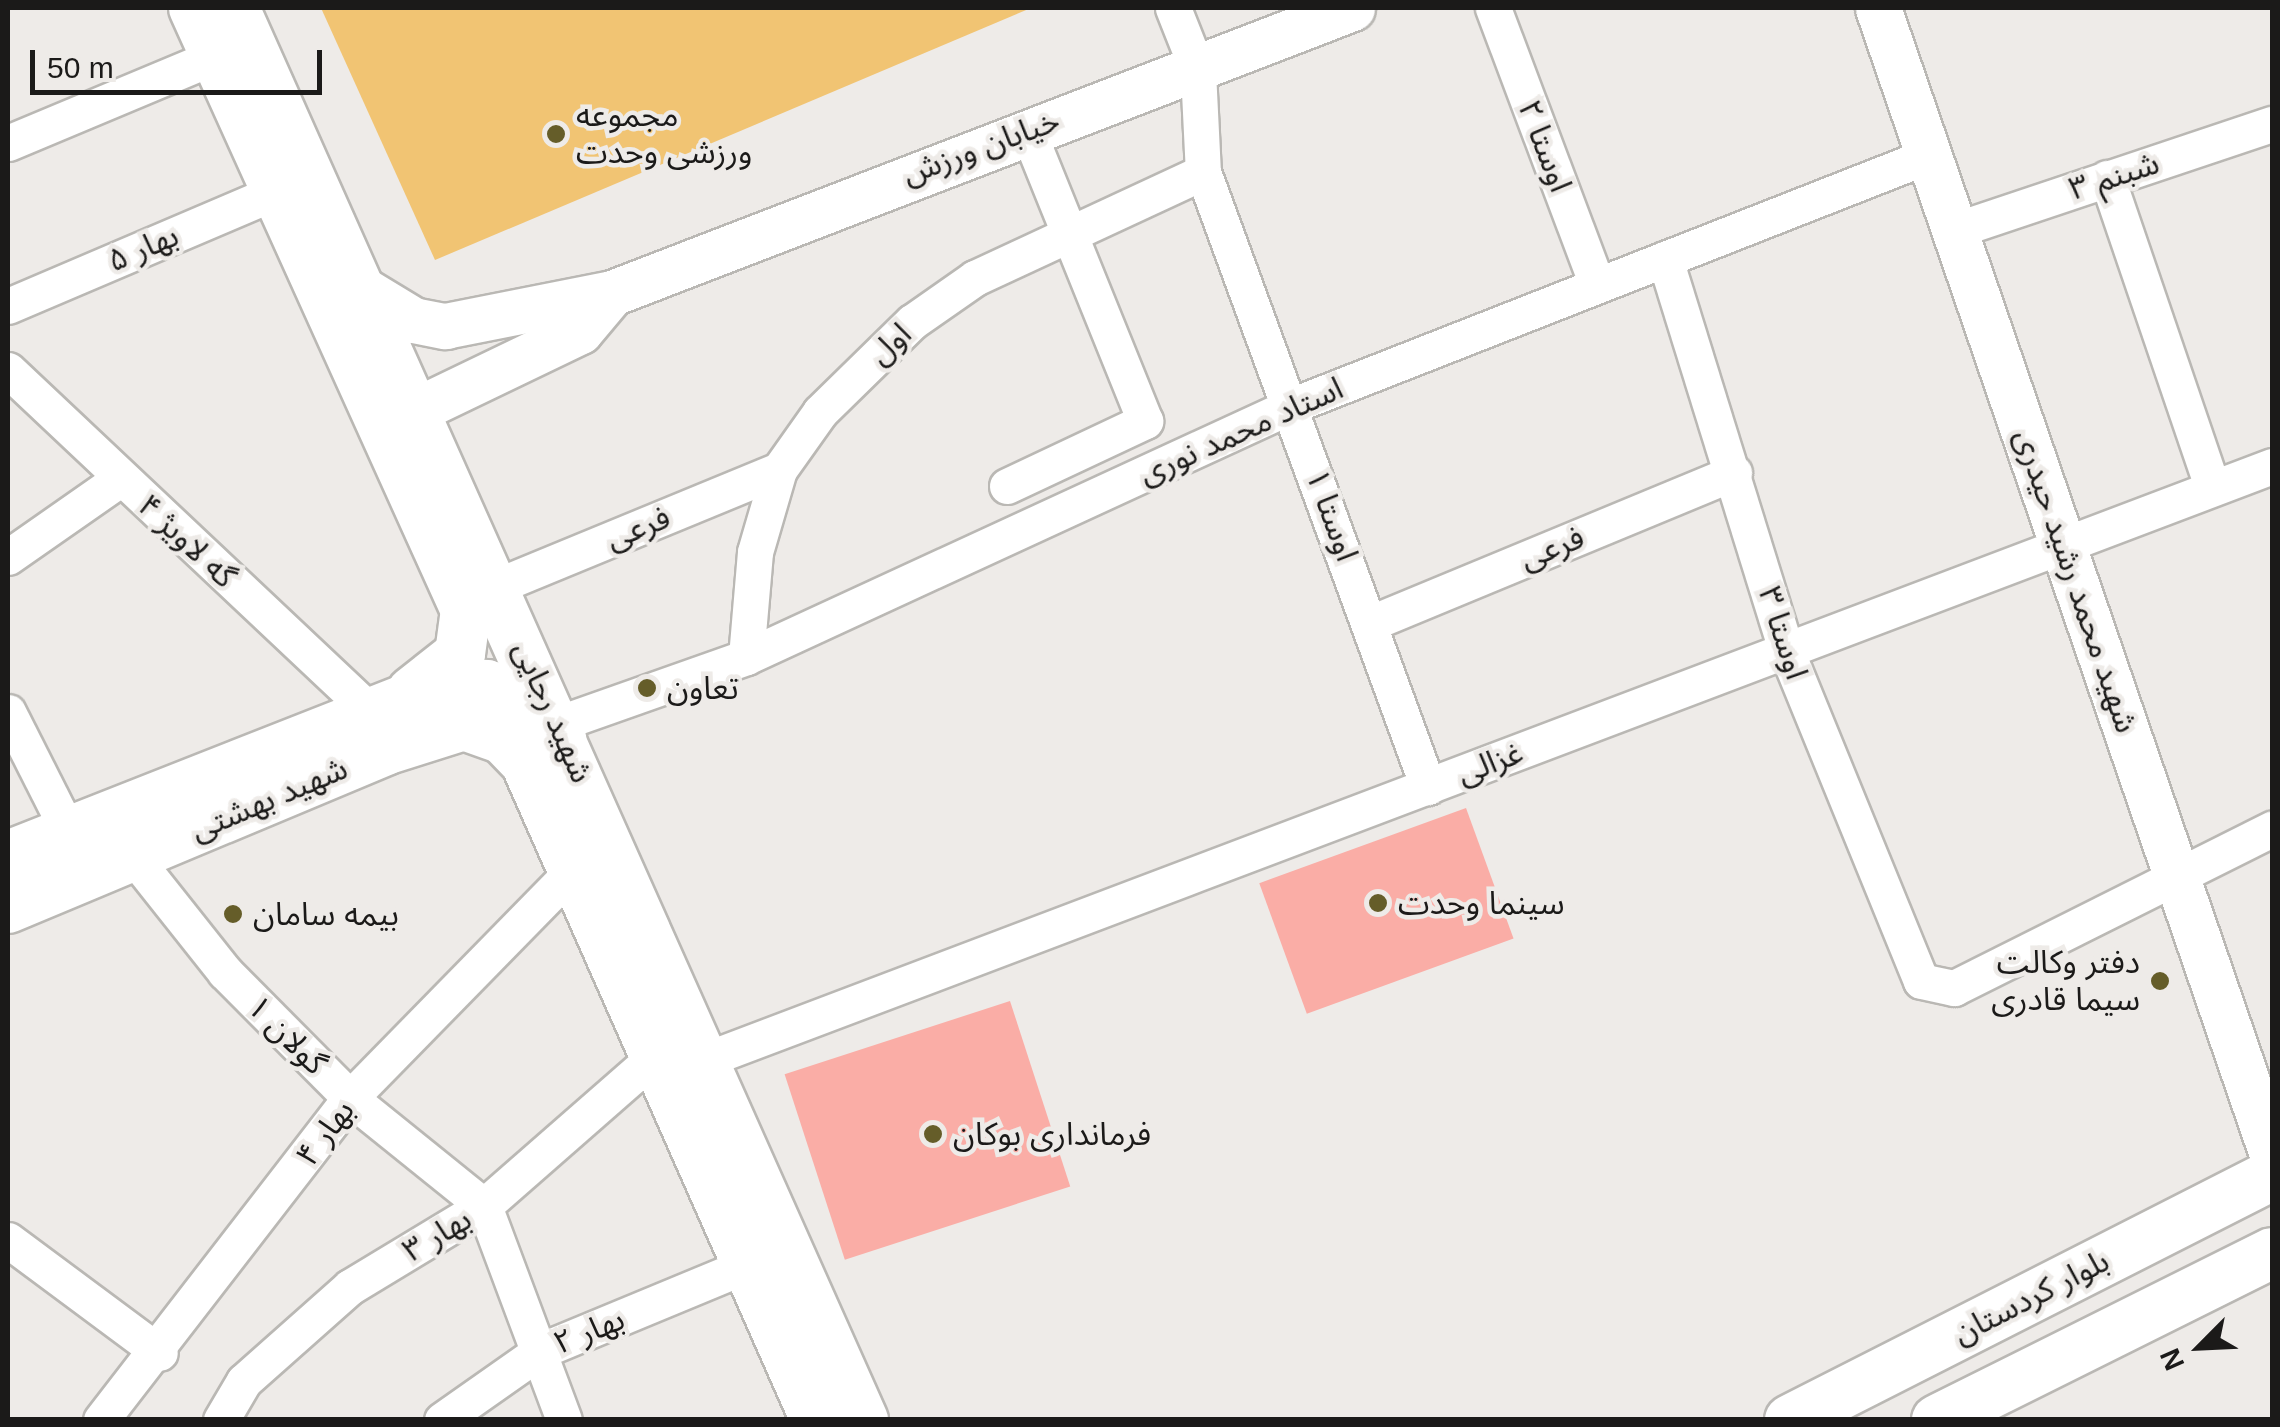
<!DOCTYPE html>
<meta charset="utf-8">
<style>
body{margin:0}
#map{position:relative;width:2280px;height:1427px;overflow:hidden;background:#eeebe8;font-family:Helvetica,"Noto Sans Arabic",sans-serif}
div>[style]{position:absolute}
[style*='--x']{left:calc(var(--x)*1px);top:calc(var(--y)*1px);width:calc(var(--w)*1px);rotate:calc(var(--a)*1deg)}
.green>*{inset:0;background:#f1c473}
.building>*{inset:0;background:#faada6;transform-origin:0 0}
.roads{filter:drop-shadow(2px 0 #bab8b4) drop-shadow(-2px 0 #bab8b4) drop-shadow(0 2px #bab8b4) drop-shadow(0 -2px #bab8b4)}
.minor>*{height:35px;margin:-17.5px;padding:0 17.5px;transform-origin:17.5px;border-radius:17.5px;background:#fff}
.tertiary>*{height:45px;margin:-22.5px;padding:0 22.5px;transform-origin:22.5px;border-radius:22.5px;background:#fff}
.secondary>*{height:50px;margin:-25px;padding:0 25px;transform-origin:25px;border-radius:25px;background:#fff}
.dots>*{width:28px;height:28px;translate:-50% -50%;box-sizing:border-box;border:5px solid #eeebe8;border-radius:50%}
span{translate:-50% -50%;white-space:nowrap;text-align:center;line-height:1.15;-webkit-text-stroke:9px #eeebe8;paint-order:stroke}
.poi-label{font-size:32px;color:#1b1a19}
.left{translate:0 -50%;text-align:left}
.right{translate:-100% -50%;text-align:right}
.street-label{font-size:32px;color:#1b1a19}
.frame{position:absolute;inset:0;border:10px solid #1b1a19;pointer-events:none}
.north{position:absolute;left:2150px;top:1297px;width:100px;height:100px;-webkit-text-stroke:8px #eeebe8;paint-order:stroke;rotate:246deg;font-size:28px;font-weight:700;line-height:40px;text-align:center;color:#1b1a19}
.north::after{content:'';display:block;margin:auto;width:35px;height:45px;background:#1b1a19;clip-path:polygon(50% 0,100% 100%,50% 72%,0 100%)}
.scale{position:absolute;left:30px;top:50px;width:292px;height:45px;box-sizing:border-box;border:5px solid #1b1a19;border-top:0;padding-left:12px;font-size:30px;line-height:35px;white-space:nowrap;color:#1b1a19;-webkit-text-stroke:8px #eeebe8;paint-order:stroke}
</style>
<div id="map">
<div class="green">
<i style="clip-path:polygon(321px 8px,1031px 8px,435px 260px)"></i>
</div>
<div class="building">
<i style="left:1466px;top:808px;width:139px;height:220px;rotate:70deg"></i>
<i style="left:1010px;top:1001px;width:195px;height:237px;rotate:72deg"></i>
</div>
<div class="roads">
<div class="minor">
<i style="--x:1173;--y:8;--w:68;--a:68.4"></i>
<i style="--x:1198;--y:71;--w:101;--a:87.2"></i>
<i style="--x:1203;--y:172;--w:655;--a:69.9"></i>
<i style="--x:1493;--y:8;--w:295;--a:69.4"></i>
<i style="--x:8;--y:143;--w:225;--a:-22.7"></i>
<i style="--x:2107;--y:178;--w:325;--a:71.2"></i>
<i style="--x:1955;--y:230;--w:334;--a:-18.5"></i>
<i style="--x:1665;--y:259;--w:409;--a:72.8"></i>
<i style="--x:1786;--y:650;--w:357;--a:67.8"></i>
<i style="--x:1921;--y:981;--w:34;--a:12"></i>
<i style="--x:1954;--y:988;--w:356;--a:-26.6"></i>
<i style="--x:8;--y:306;--w:293;--a:-23.1"></i>
<i style="--x:8;--y:370;--w:494;--a:43.3"></i>
<i style="--x:1007;--y:486;--w:153;--a:-25.2"></i>
<i style="--x:1145;--y:421;--w:315;--a:-112"></i>
<i style="--x:8;--y:557;--w:136;--a:-34.9"></i>
<i style="--x:497;--y:586;--w:305;--a:-22.4"></i>
<i style="--x:1371;--y:623;--w:393;--a:-22.5"></i>
<i style="--x:746;--y:657;--w:105;--a:-85.1"></i>
<i style="--x:755;--y:552;--w:85;--a:-73.7"></i>
<i style="--x:779;--y:470;--w:71;--a:-54.7"></i>
<i style="--x:820;--y:412;--w:129;--a:-44.4"></i>
<i style="--x:912;--y:322;--w:77;--a:-34.9"></i>
<i style="--x:975;--y:278;--w:251;--a:-24.9"></i>
<i style="--x:8;--y:712;--w:133;--a:63.2"></i>
<i style="--x:560;--y:723;--w:197;--a:-19.5"></i>
<i style="--x:746;--y:657;--w:602;--a:-24.74"></i>
<i style="--x:1293;--y:405;--w:684;--a:-21.43"></i>
<i style="--x:133;--y:856;--w:148;--a:51.6"></i>
<i style="--x:225;--y:972;--w:177;--a:45.2"></i>
<i style="--x:350;--y:1098;--w:172;--a:38.9"></i>
<i style="--x:484;--y:1206;--w:228;--a:69.5"></i>
<i style="--x:707;--y:1059;--w:1674;--a:-20.75"></i>
<i style="--x:8;--y:1240;--w:189;--a:36.6"></i>
<i style="--x:101;--y:1420;--w:407;--a:-52.3"></i>
<i style="--x:350;--y:1098;--w:320;--a:-45.6"></i>
<i style="--x:221;--y:1420;--w:45;--a:-59.5"></i>
<i style="--x:244;--y:1381;--w:142;--a:-41.6"></i>
<i style="--x:350;--y:1287;--w:157;--a:-31.2"></i>
<i style="--x:484;--y:1206;--w:232;--a:-41.2"></i>
<i style="--x:442;--y:1420;--w:120;--a:-35.1"></i>
<i style="--x:540;--y:1351;--w:225;--a:-22.5"></i>
</div>
<div class="tertiary">
<i style="--x:1878;--y:8;--w:1212;--a:71.03"></i>
<i style="--x:367;--y:292;--w:54;--a:31.3"></i>
<i style="--x:413;--y:320;--w:33;--a:11"></i>
<i style="--x:445;--y:326;--w:170;--a:-11.2"></i>
<i style="--x:612;--y:293;--w:793;--a:-21.06"></i>
<i style="--x:387;--y:424;--w:214;--a:-25.7"></i>
<i style="--x:580;--y:331;--w:48;--a:-50"></i>
</div>
<div class="secondary">
<i style="--x:194;--y:8;--w:661;--a:65.69"></i>
<i style="--x:466;--y:610;--w:44;--a:97.8"></i>
<i style="--x:460;--y:654;--w:61;--a:141.6"></i>
<i style="--x:234;--y:8;--w:1546;--a:65.99"></i>
<i style="--x:8;--y:856;--w:473;--a:-21.5"></i>
<i style="--x:448;--y:683;--w:39;--a:3"></i>
<i style="--x:487;--y:685;--w:49;--a:25.5"></i>
<i style="--x:531;--y:706;--w:45;--a:47.7"></i>
<i style="--x:8;--y:908;--w:409;--a:-22.7"></i>
<i style="--x:385;--y:750;--w:83;--a:-17.6"></i>
<i style="--x:464;--y:725;--w:41;--a:19.7"></i>
<i style="--x:503;--y:739;--w:33;--a:46"></i>
<i style="--x:526;--y:763;--w:718;--a:66.18"></i>
<i style="--x:1790;--y:1420;--w:541;--a:-26.94"></i>
<i style="--x:1937;--y:1420;--w:374;--a:-26.5"></i>
</div>
</div>
<div class="dots">
<i style="left:556px;top:134px;background:#655d29"></i>
<i style="left:647px;top:688px;background:#655d29"></i>
<i style="left:1378px;top:903px;background:#655d29"></i>
<i style="left:233px;top:914px;background:#655d29"></i>
<i style="left:2160px;top:981px;background:#655d29"></i>
<i style="left:933px;top:1134px;background:#655d29"></i>
</div>
<div class="poi-label">
<span class="left" style="left:576px;top:134px">مجموعه<br>ورزشی وحدت</span>
<span class="left" style="left:667px;top:688px">تعاون</span>
<span class="left" style="left:1398px;top:903px">سینما وحدت</span>
<span class="left" style="left:253px;top:914px">بیمه سامان</span>
<span class="right" style="left:2140px;top:981px">دفتر وکالت<br>سیما قادری</span>
<span class="left" style="left:953px;top:1134px">فرمانداری بوکان</span>
</div>
<div class="street-label">
<span style="left:1545px;top:146px;rotate:69deg">اوستا ۲</span>
<span style="left:981px;top:147px;rotate:-20deg">خیابان ورزش</span>
<span style="left:2114px;top:176px;rotate:-18deg">شبنم ۳</span>
<span style="left:143px;top:248px;rotate:-23deg">بهار ۵</span>
<span style="left:890px;top:344px;rotate:-43deg">اول</span>
<span style="left:1241px;top:431px;rotate:-24deg">استاد محمد نوری</span>
<span style="left:1332px;top:515px;rotate:70deg">اوستا ۱</span>
<span style="left:638px;top:528px;rotate:-22deg">فرعی</span>
<span style="left:187px;top:541px;rotate:43deg">گه لاویژ ۴</span>
<span style="left:1552px;top:548px;rotate:-22deg">فرعی</span>
<span style="left:2076px;top:581px;rotate:71deg">شهید محمد رشید حیدری</span>
<span style="left:1783px;top:633px;rotate:72deg">اوستا ۳</span>
<span style="left:553px;top:712px;rotate:66deg">شهید رجایی</span>
<span style="left:1490px;top:763px;rotate:-21deg">غزالی</span>
<span style="left:269px;top:799px;rotate:-23deg">شهید بهشتی</span>
<span style="left:287px;top:1035px;rotate:45deg">گولان ۱</span>
<span style="left:325px;top:1133px;rotate:-53deg">بهار ۴</span>
<span style="left:437px;top:1235px;rotate:-31deg">بهار ۳</span>
<span style="left:2031px;top:1297px;rotate:-27deg">بلوار کردستان</span>
<span style="left:589px;top:1331px;rotate:-22deg">بهار ۲</span>
</div>
<div class="frame"></div>
<div class="north">N</div>
<div class="scale">50 m</div>
</div>
